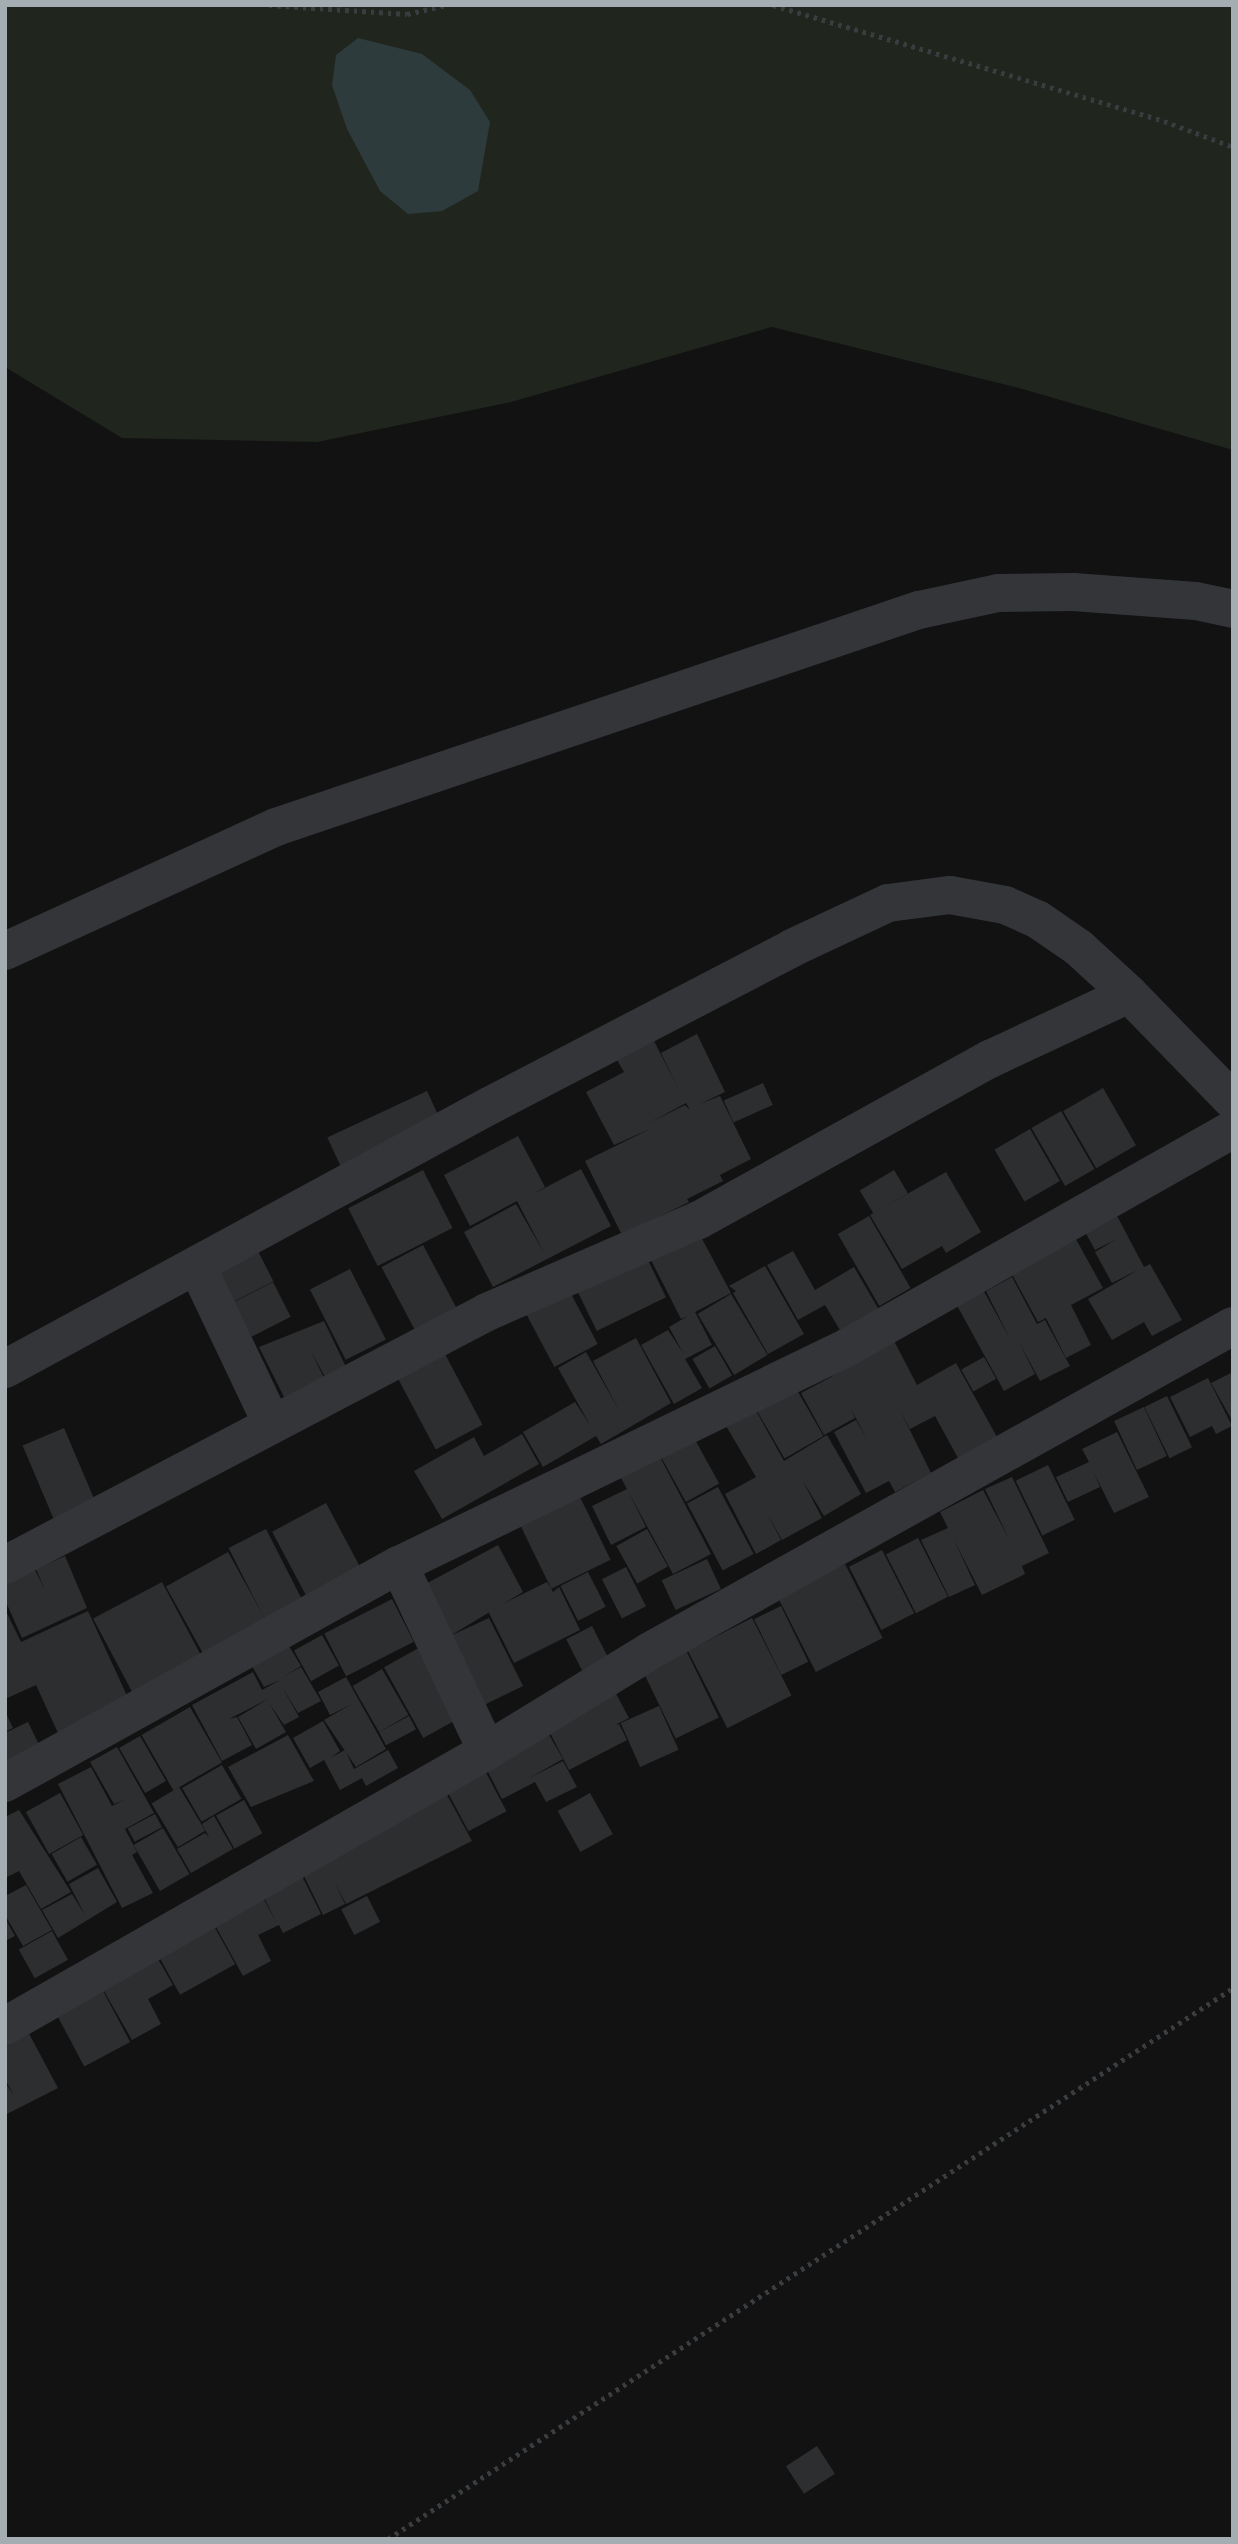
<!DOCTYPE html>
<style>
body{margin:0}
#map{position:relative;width:1238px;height:2544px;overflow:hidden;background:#121213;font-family:"Source Sans 3",sans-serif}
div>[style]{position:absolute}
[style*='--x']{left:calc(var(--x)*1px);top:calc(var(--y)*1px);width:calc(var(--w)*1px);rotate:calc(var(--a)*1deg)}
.green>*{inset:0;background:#20251e}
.water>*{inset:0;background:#2e3b3c}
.building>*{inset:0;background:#2d2e2f;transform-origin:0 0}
.path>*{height:4.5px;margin-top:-2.25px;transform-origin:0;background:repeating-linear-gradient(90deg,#393d3f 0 3.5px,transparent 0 8.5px)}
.minor>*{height:38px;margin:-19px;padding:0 19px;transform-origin:19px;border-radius:19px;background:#333538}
span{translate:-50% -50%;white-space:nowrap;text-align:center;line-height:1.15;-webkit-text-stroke:5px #0d0d0e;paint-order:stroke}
.frame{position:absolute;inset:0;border:7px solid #a4adb2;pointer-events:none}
</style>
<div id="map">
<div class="green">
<i style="clip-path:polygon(5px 5px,1233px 5px,1233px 450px,1019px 388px,772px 327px,511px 402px,317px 442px,122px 438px,5px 367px)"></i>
</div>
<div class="water">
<i style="clip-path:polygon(358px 38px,422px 54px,470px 90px,490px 122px,478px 191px,442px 211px,408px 214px,380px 191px,347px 129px,332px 85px,336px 55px)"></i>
</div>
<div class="building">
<i style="clip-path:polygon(evenodd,697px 1034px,725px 1092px,700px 1104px,720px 1096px,751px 1159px,720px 1175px,723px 1181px,687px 1199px,689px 1202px,622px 1235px,585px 1161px,652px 1128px,614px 1145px,586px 1092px,624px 1072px,617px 1060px,654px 1041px,678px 1088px,661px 1053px,697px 1034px,686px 1103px,690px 1110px,685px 1105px,649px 1123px,686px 1103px)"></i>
<i style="left:763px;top:1083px;width:24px;height:43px;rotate:66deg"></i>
<i style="left:1103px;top:1088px;width:66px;height:46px;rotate:60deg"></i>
<i style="left:427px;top:1091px;width:35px;height:110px;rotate:65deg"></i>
<i style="left:1061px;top:1111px;width:67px;height:34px;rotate:60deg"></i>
<i style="left:1030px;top:1129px;width:60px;height:41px;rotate:60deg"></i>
<i style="clip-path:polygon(518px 1136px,545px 1187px,533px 1194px,581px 1169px,611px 1226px,493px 1287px,464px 1232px,516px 1204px,544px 1253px,517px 1201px,470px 1226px,444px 1175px)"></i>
<i style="left:423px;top:1170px;width:65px;height:84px;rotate:63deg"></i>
<i style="left:894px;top:1170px;width:27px;height:40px;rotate:59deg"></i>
<i style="clip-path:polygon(946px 1172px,981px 1232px,946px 1253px,942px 1246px,902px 1269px,870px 1215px)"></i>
<i style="clip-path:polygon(1115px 1212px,1144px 1267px,1150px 1264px,1182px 1320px,1152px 1336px,1144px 1322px,1112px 1340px,1088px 1299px,1138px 1270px,1112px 1283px,1095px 1252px,1117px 1239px,1095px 1250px,1083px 1228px)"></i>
<i style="left:869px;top:1216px;width:83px;height:36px;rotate:60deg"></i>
<i style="clip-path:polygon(1072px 1232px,1103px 1288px,1071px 1305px,1091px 1345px,1066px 1358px,1046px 1318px,1038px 1322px,1008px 1267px)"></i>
<i style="clip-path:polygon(700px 1235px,731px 1293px,695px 1312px,712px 1345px,685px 1359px,702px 1388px,674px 1404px,641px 1345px,668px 1330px,683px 1353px,669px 1327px,688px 1316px,681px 1319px,651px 1260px)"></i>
<i style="left:423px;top:1245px;width:72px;height:47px;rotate:62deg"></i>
<i style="left:258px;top:1251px;width:34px;height:45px;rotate:63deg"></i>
<i style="clip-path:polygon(793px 1251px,815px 1290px,854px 1267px,882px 1315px,844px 1337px,825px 1305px,798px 1320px,767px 1265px)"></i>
<i style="left:645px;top:1254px;width:48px;height:77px;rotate:64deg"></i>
<i style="clip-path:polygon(765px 1266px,804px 1334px,768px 1354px,733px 1293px,736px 1291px,729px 1286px)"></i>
<i style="left:350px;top:1269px;width:79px;height:45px;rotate:63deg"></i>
<i style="clip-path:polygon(1012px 1277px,1037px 1324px,1045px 1320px,1070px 1366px,1040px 1381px,1018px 1340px,1035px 1374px,1004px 1391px,954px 1300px,981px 1286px,1010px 1339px,986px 1291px)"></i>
<i style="left:273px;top:1282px;width:39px;height:44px;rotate:63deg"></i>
<i style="left:570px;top:1292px;width:59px;height:49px;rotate:62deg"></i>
<i style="left:731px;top:1294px;width:71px;height:39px;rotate:59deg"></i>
<i style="clip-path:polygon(324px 1321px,346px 1367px,325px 1377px,311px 1351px,324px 1378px,284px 1397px,259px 1347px)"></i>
<i style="clip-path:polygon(891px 1335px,917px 1385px,956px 1363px,997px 1437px,958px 1458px,935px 1416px,910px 1429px,900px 1410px,931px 1473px,895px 1492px,889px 1481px,866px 1493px,834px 1432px,856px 1420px,867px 1439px,851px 1409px,855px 1418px,824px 1435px,801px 1393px,833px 1376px,829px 1369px)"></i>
<i style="clip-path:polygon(636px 1338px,671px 1403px,601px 1444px,596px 1436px,543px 1467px,523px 1432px,575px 1402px,590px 1425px,558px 1368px,586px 1352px,619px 1410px,593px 1361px)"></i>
<i style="left:715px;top:1346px;width:34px;height:26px;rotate:60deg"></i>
<i style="left:445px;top:1354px;width:80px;height:53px;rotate:62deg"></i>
<i style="left:984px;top:1357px;width:25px;height:26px;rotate:61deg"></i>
<i style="clip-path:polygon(1233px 1372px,1233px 1422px,1211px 1383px)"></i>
<i style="clip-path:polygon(1208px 1378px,1232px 1426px,1216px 1434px,1212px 1426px,1190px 1437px,1170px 1397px)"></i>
<i style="left:794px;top:1385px;width:59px;height:45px;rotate:60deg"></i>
<i style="left:1167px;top:1396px;width:57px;height:25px;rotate:64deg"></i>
<i style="clip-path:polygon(754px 1407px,784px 1461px,827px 1435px,861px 1494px,824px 1516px,803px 1481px,822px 1518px,782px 1540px,767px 1513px,781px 1540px,756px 1554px,725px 1494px,756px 1477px,725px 1424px)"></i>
<i style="left:1144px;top:1407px;width:54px;height:33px;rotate:65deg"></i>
<i style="left:64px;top:1428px;width:81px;height:45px;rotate:67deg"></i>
<i style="clip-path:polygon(1117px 1432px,1149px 1497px,1114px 1513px,1094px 1473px,1100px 1487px,1068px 1502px,1056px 1477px,1089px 1462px,1082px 1449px)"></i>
<i style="clip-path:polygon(522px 1434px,539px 1464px,442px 1519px,414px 1471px,474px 1437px,484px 1456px)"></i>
<i style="left:694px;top:1438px;width:52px;height:38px;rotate:61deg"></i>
<i style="clip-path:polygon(660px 1457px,711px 1554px,673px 1574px,629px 1493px,646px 1527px,611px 1545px,592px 1506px,627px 1489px,621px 1478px)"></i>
<i style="left:1048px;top:1465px;width:61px;height:36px;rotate:64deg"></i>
<i style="clip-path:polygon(1012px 1477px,1049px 1553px,1022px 1566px,1025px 1574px,982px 1595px,954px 1540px,975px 1585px,949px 1597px,921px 1540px,948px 1528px,940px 1512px,983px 1490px,1009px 1539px,985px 1489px)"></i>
<i style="left:718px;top:1487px;width:76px;height:35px;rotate:62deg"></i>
<i style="left:579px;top:1495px;width:72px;height:66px;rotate:64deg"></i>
<i style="left:326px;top:1503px;width:76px;height:61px;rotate:62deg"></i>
<i style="left:266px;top:1529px;width:82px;height:42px;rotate:63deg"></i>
<i style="left:647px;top:1529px;width:43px;height:35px;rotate:61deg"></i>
<i style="left:918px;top:1538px;width:66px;height:36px;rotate:63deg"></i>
<i style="clip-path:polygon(498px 1545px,523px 1592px,450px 1636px,489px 1618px,523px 1686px,478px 1708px,420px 1587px)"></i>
<i style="left:882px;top:1550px;width:71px;height:37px;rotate:63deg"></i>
<i style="left:228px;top:1552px;width:77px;height:71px;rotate:61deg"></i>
<i style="clip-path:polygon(65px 1556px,87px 1608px,22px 1638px,5px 1600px,5px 1582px,35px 1570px,45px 1590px,36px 1569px)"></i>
<i style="left:707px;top:1559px;width:33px;height:50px;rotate:65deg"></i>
<i style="left:845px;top:1564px;width:83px;height:75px;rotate:63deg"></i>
<i style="left:626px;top:1567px;width:44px;height:27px;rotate:63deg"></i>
<i style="left:588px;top:1572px;width:39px;height:31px;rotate:63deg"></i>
<i style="left:162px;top:1582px;width:84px;height:78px;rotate:62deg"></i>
<i style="clip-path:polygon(547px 1582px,553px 1592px,559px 1587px,580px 1630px,514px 1663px,488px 1611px)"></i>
<i style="left:392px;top:1599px;width:48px;height:76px;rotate:63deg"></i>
<i style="left:781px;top:1606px;width:62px;height:30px;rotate:64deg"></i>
<i style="clip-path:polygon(5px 1609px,21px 1642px,88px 1611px,129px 1700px,58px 1733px,36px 1685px,5px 1699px)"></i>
<i style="left:752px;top:1618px;width:87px;height:72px;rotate:63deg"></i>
<i style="left:592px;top:1626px;width:45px;height:29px;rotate:63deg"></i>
<i style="left:322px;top:1635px;width:35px;height:32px;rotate:61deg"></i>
<i style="left:682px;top:1642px;width:84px;height:48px;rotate:64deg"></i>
<i style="left:426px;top:1644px;width:81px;height:48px;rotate:61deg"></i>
<i style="clip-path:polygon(289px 1646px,301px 1666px,283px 1677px,301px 1667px,321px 1701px,298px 1713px,282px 1687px,299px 1717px,284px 1725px,269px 1703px,286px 1732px,256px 1749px,238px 1717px,268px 1699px,229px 1719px,237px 1717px,252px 1745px,222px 1761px,192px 1705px,253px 1672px,262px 1690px,280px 1680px,264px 1687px,252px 1666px)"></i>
<i style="left:382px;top:1669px;width:53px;height:34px;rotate:60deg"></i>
<i style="clip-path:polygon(346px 1677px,386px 1749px,356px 1767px,324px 1720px,352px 1704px,330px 1715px,318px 1692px)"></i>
<i style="clip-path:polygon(614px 1690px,629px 1718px,615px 1725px,619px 1724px,627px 1740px,569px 1770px,546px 1725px)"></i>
<i style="left:659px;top:1706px;width:48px;height:42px;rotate:66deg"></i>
<i style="left:190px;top:1707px;width:64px;height:56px;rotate:60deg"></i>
<i style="clip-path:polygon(5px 1711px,13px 1728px,5px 1732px)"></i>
<i style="left:409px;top:1716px;width:15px;height:34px;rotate:62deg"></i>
<i style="clip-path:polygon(323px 1721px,340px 1751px,330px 1758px,345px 1750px,354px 1769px,388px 1750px,398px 1768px,366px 1786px,362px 1778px,340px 1790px,324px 1760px,310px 1768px,293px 1738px)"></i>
<i style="clip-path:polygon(28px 1722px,45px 1757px,5px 1775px,5px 1733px)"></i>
<i style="clip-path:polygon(544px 1726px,563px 1759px,529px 1778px,563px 1761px,577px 1787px,546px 1802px,535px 1782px,502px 1799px,485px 1766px)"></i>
<i style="clip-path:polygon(288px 1735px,314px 1781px,251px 1807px,228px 1767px)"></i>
<i style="left:140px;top:1736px;width:52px;height:24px;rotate:60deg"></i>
<i style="clip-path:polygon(117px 1747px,154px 1813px,125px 1829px,137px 1852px,132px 1855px,153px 1893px,122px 1908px,58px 1784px,91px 1767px,112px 1806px,124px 1800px,114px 1804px,90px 1762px)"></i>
<i style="left:222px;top:1765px;width:39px;height:46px;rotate:60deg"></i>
<i style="left:483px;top:1767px;width:50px;height:43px;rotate:62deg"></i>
<i style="left:179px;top:1787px;width:51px;height:32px;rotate:59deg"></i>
<i style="left:60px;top:1793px;width:48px;height:39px;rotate:61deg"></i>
<i style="clip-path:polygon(446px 1793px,472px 1841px,346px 1904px,335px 1883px,345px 1904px,323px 1915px,300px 1868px)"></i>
<i style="left:590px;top:1793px;width:47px;height:37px;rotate:61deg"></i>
<i style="left:244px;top:1800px;width:38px;height:32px;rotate:61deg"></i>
<i style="clip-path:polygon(19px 1810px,71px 1892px,41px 1909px,19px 1871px,5px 1878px,5px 1817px)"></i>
<i style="left:155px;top:1814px;width:15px;height:31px;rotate:62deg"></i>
<i style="clip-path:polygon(214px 1816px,233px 1849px,191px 1873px,177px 1849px,205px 1833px,209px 1837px,202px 1824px)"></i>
<i style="left:163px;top:1828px;width:53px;height:34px;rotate:60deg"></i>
<i style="left:81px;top:1837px;width:32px;height:34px;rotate:60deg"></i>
<i style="clip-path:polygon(98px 1868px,117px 1902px,58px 1938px,42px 1910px,72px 1894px,85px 1915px,69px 1884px)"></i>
<i style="clip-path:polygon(299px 1870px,321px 1914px,283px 1933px,279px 1925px,258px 1935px,271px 1961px,243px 1976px,210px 1916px,259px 1890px,276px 1922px,260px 1889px)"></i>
<i style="clip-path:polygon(26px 1885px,52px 1930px,23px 1946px,5px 1915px,5px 1896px)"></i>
<i style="left:367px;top:1896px;width:29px;height:29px;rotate:63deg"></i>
<i style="left:209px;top:1917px;width:54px;height:63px;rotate:61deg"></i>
<i style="clip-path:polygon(5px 1918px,15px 1936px,5px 1941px)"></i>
<i style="left:52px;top:1931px;width:33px;height:38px;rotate:61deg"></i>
<i style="clip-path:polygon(154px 1952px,173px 1985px,148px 1999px,161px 2024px,132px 2040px,100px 1984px)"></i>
<i style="left:102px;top:1989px;width:60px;height:52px;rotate:62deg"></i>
<i style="clip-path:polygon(26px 2028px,58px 2088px,5px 2115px,5px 2082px,14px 2096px,5px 2079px,5px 2038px)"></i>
<i style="left:817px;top:2446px;width:33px;height:37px;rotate:57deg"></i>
</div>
<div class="path">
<i style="--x:269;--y:5;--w:138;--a:3.7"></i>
<i style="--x:407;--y:14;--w:39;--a:-13"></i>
<i style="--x:773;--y:5;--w:408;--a:16.5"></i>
<i style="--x:1164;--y:121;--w:74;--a:20.6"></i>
<i style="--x:388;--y:2539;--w:1009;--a:-33.11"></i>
</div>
<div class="minor">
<i style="--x:5;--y:951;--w:298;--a:-24.6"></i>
<i style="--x:276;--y:827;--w:679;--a:-18.65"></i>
<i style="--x:919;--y:610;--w:81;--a:-12.1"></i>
<i style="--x:998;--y:593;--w:75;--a:-0.8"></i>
<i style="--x:1073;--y:592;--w:123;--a:4.2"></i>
<i style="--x:1196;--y:601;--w:38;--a:12"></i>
<i style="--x:197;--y:1266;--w:173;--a:64.6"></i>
<i style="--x:5;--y:1369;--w:551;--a:-28.52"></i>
<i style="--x:489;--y:1106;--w:342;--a:-27.5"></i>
<i style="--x:792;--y:948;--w:106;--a:-25.1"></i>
<i style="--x:888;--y:903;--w:63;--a:-7.4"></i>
<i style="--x:950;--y:895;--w:56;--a:10.3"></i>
<i style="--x:1005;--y:905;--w:35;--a:24"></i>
<i style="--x:1037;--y:919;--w:51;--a:34.6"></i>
<i style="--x:1079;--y:948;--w:68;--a:42.6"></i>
<i style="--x:1129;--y:994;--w:149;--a:45.8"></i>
<i style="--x:5;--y:1565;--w:544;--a:-27.69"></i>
<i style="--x:487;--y:1312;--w:231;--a:-23.5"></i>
<i style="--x:699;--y:1220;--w:333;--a:-29"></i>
<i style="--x:990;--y:1059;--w:153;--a:-25.1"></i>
<i style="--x:399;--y:1565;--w:206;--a:64.7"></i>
<i style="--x:5;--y:1783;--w:450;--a:-29"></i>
<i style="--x:399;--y:1565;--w:499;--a:-25.9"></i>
<i style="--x:848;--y:1347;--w:442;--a:-29.5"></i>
<i style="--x:5;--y:2026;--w:555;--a:-29.71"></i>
<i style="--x:487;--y:1751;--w:191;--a:-31.5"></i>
<i style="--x:650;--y:1651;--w:667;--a:-29.14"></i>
</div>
<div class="frame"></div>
</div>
